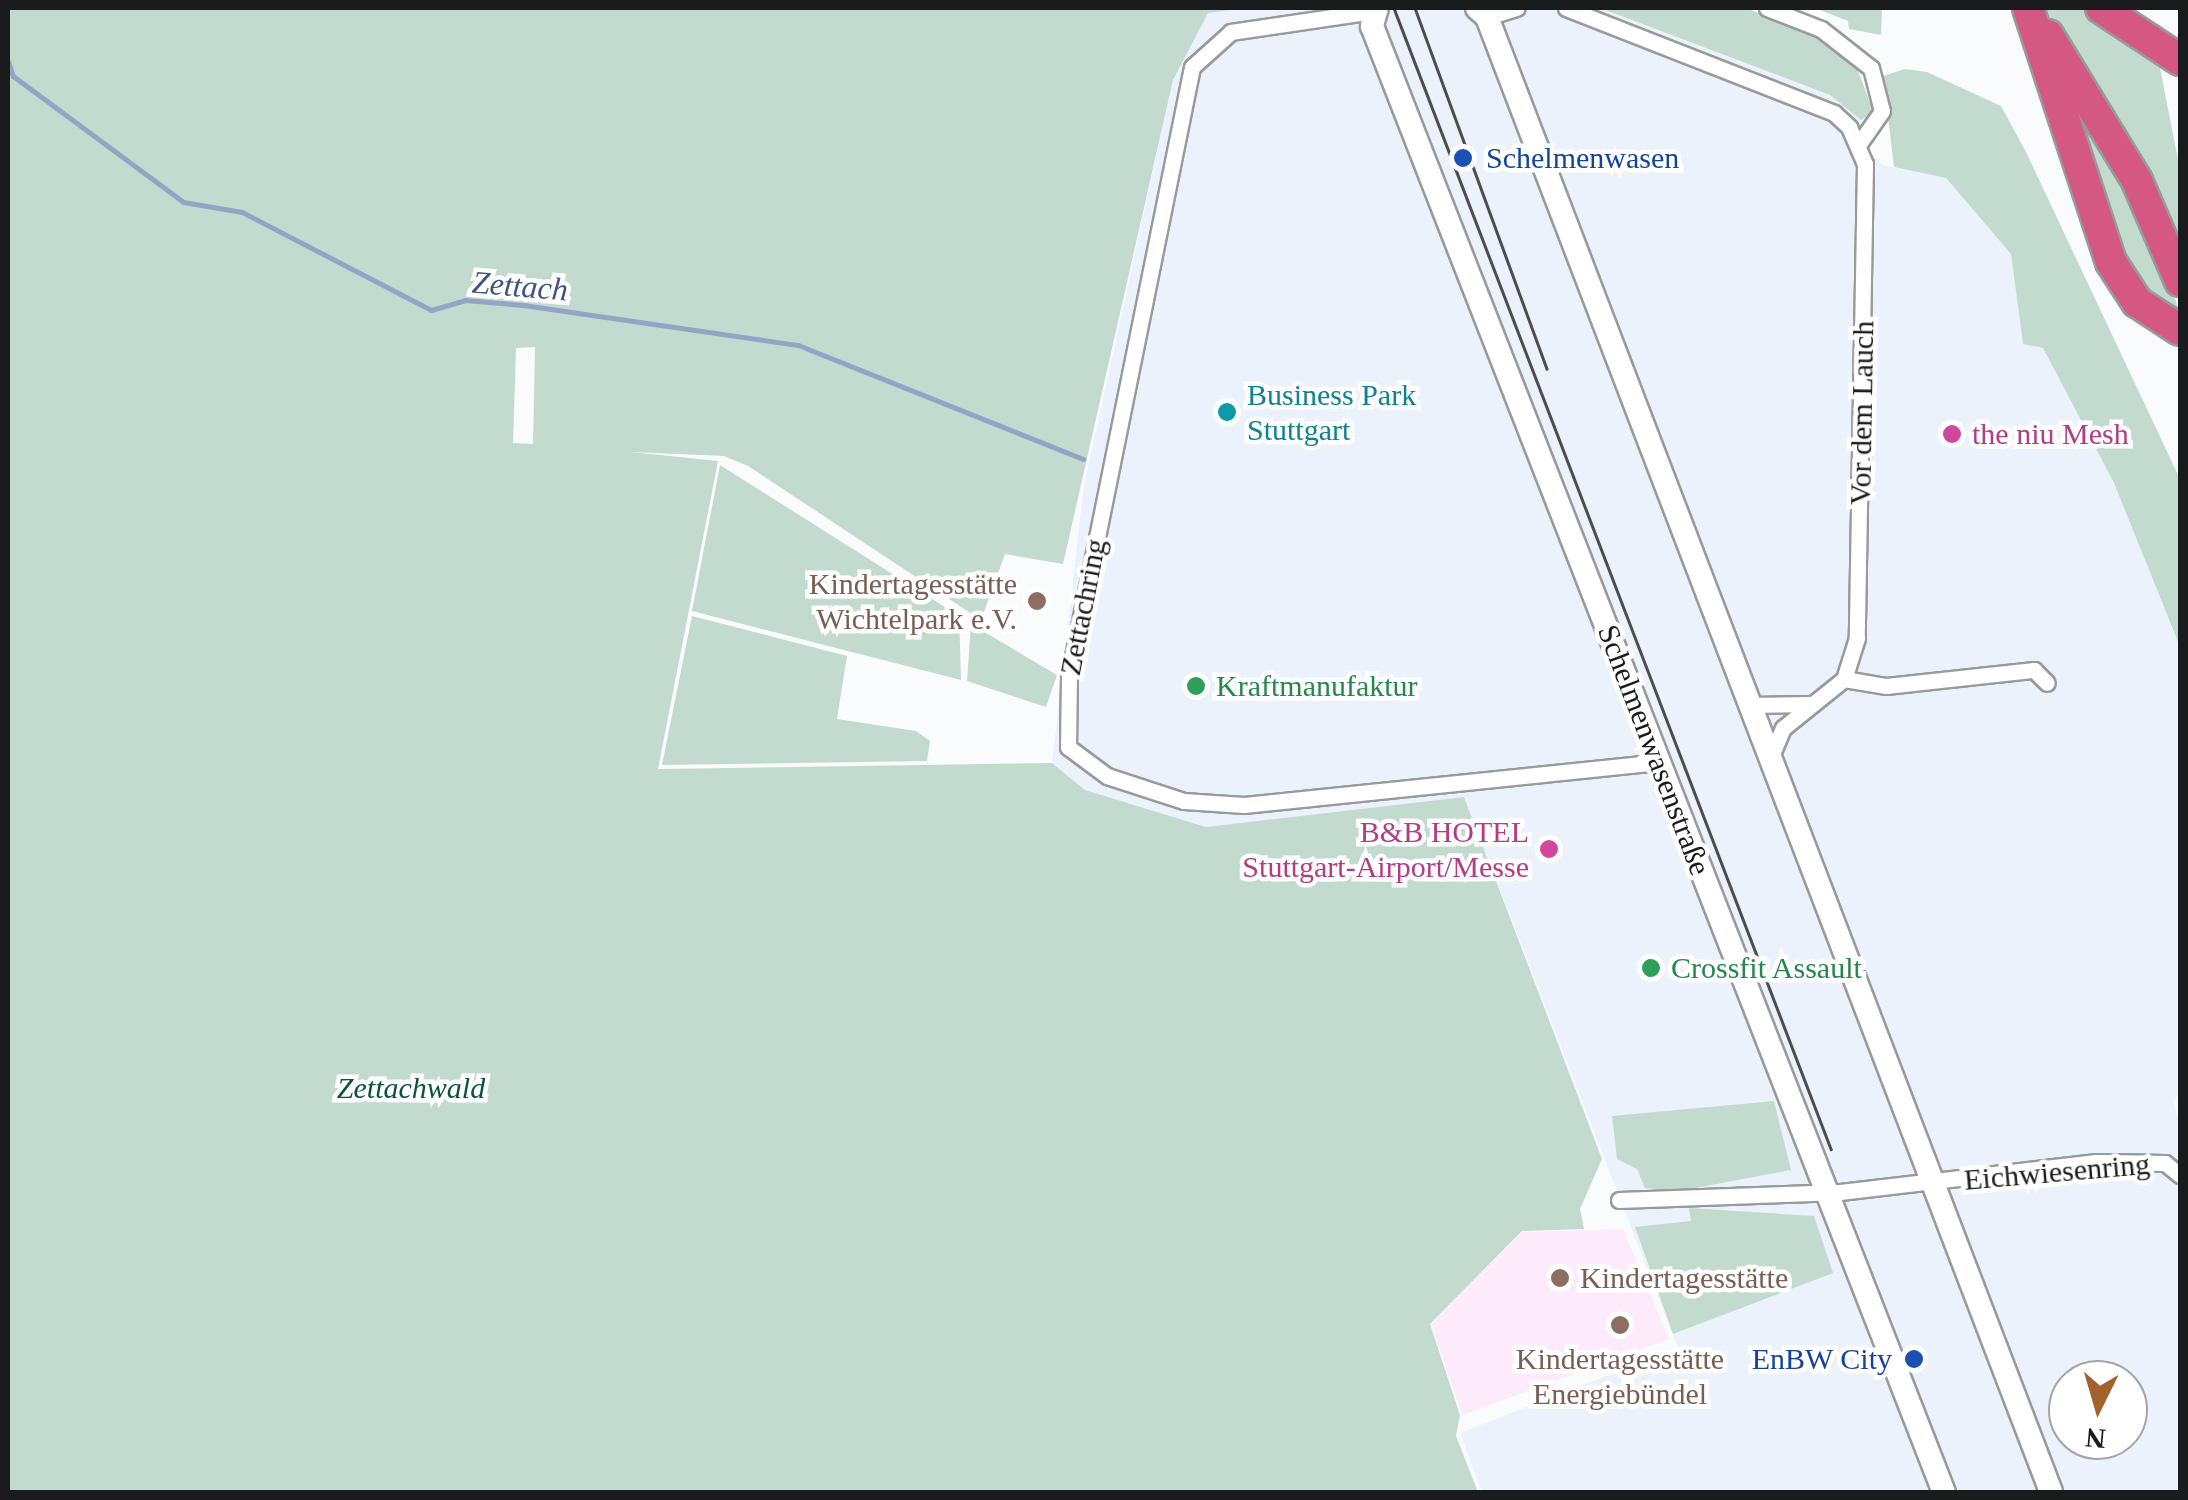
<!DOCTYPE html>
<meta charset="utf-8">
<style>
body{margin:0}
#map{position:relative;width:2188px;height:1500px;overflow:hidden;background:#fafbfd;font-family:"Times New Roman",serif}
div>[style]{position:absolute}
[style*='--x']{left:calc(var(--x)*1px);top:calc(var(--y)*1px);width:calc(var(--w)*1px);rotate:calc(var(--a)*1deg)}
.built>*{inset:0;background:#ecf2fb}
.education>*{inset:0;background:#fdeafb}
.green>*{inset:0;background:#c2dbce}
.stream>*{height:5px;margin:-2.5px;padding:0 2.5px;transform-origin:2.5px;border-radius:2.5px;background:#95a4c4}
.roads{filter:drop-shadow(2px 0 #989a9b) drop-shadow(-2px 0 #989a9b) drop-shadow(0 2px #989a9b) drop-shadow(0 -2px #989a9b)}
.street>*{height:15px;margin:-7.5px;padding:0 7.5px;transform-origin:7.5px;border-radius:7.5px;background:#fff}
.secondary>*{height:22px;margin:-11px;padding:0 11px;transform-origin:11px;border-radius:11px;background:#fff}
.highway>*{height:30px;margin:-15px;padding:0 15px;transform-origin:15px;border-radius:15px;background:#d55882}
.tram>*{height:2.5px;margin:-1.25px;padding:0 1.25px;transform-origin:1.25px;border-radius:1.25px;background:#4c4d4e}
.dots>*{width:28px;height:28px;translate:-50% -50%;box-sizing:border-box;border:5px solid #fff;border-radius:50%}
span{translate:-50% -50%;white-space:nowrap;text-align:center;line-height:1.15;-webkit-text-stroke:9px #fff;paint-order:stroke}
.transit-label{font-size:30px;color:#164399}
.left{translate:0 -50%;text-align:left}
.right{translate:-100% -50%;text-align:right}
.culture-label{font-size:30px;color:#0d838f}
.street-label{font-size:30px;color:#1a1b1c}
.hotel-label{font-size:30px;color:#b23c85}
.education-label{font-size:30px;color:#785e54}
.leisure-label{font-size:30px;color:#27864d}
.park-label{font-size:30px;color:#0c533b;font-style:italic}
.water-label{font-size:32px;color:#3f5481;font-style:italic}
.frame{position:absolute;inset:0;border:10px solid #1a1b1c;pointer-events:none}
.north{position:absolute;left:2048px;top:1360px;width:100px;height:100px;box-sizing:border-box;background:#fff;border:2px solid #a3a4a4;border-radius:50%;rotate:185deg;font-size:28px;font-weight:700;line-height:40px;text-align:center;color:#1a1b1c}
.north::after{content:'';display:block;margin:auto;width:35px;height:45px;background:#a3622c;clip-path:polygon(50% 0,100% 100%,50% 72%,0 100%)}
</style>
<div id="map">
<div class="built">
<i style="clip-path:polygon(evenodd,1245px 8px,1600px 8px,1830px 95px,1861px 120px,1862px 145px,1883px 165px,1945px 177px,2011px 254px,2023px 344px,2043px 348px,2114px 483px,2180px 648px,2180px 1092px,2173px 1102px,2180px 1124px,2180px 1492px,1482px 1492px,1460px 1433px,1678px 1348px,1464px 797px,1206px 827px,1085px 790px,1052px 763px,1084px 485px,1173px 80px,1208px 12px,1245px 8px,2068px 1380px,2128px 1380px,2128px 1440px,2068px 1440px,2068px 1380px)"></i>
</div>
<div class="education">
<i style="clip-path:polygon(1623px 1229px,1669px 1339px,1462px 1415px,1431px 1324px,1522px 1232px)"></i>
</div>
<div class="green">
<i style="clip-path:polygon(evenodd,8px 8px,1245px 8px,1208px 13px,1173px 80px,1063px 564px,1005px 554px,981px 620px,748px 466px,724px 456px,631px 452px,718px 461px,658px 769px,1052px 763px,1085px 790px,1206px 827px,1464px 797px,1602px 1159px,1580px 1209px,1584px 1229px,1522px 1231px,1430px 1324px,1460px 1415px,1456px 1436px,1478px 1492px,8px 1492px,8px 8px,535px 347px,533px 444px,513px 443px,516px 348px,535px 347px)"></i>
<i style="clip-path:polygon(1600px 8px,1746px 8px,1818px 36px,1855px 63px,1874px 113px,1861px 120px,1830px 95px)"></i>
<i style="clip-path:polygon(1815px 8px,1882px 8px,1881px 35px,1849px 29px,1848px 21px)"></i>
<i style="clip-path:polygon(2041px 8px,2083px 8px,2160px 68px,2180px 170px,2180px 258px)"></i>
<i style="clip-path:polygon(1905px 69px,1927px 72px,2001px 106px,2025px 150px,2180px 479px,2180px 647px,2114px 483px,2043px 348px,2023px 344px,2011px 254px,1946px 178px,1894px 167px,1883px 76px)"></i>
<i style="clip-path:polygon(2065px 76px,2149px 229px,2180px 312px,2172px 315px,2122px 267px)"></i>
<i style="clip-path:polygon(720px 465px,959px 616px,961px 680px,692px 611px)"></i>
<i style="clip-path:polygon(692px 616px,847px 656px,837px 719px,916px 731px,930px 741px,927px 761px,662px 765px)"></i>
<i style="clip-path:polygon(971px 624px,1057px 675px,1046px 707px,967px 681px)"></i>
<i style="clip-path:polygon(1774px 1101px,1791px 1170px,1680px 1191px,1645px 1188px,1637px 1169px,1617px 1159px,1612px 1116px)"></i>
<i style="clip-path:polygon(1689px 1208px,1814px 1216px,1833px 1273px,1673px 1334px,1635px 1227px,1691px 1221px)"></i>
</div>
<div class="stream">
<i style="--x:8;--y:61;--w:16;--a:72"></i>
<i style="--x:13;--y:76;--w:212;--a:36.5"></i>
<i style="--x:183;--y:202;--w:60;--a:9.6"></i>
<i style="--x:242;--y:212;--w:213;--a:27.4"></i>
<i style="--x:431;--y:310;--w:35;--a:-16"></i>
<i style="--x:465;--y:300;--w:58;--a:4.9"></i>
<i style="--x:523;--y:305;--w:278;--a:8.3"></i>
<i style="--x:798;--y:345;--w:307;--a:21.8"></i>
</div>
<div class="roads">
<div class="street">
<i style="--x:1566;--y:8;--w:288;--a:21.4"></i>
<i style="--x:1834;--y:113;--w:21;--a:43"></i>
<i style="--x:1849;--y:127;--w:40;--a:66.6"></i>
<i style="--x:1865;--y:164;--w:474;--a:91"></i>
<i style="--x:1857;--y:638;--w:43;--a:107.6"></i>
<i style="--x:1844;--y:679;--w:78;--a:141.2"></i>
<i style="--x:1783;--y:728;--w:33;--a:113"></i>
<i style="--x:1767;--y:8;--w:58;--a:21.3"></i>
<i style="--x:1821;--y:29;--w:63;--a:38"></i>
<i style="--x:1871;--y:68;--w:44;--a:75.7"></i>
<i style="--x:1882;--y:111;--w:42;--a:125.2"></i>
<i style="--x:1373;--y:11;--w:144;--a:171.6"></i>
<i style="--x:1231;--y:32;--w:52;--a:138.1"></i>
<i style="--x:1192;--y:67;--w:621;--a:101.42"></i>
<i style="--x:1069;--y:676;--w:71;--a:90.8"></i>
<i style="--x:1068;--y:747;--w:49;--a:36.6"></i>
<i style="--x:1107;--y:776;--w:81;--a:18"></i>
<i style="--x:1184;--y:801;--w:60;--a:3.8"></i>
<i style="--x:1244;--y:805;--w:417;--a:-5.9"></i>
<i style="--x:1487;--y:17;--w:31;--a:-17"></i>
<i style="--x:1844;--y:679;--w:43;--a:9.5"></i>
<i style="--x:1886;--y:686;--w:149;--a:-6.2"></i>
<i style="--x:2034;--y:670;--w:18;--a:45"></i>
<i style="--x:1747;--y:705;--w:65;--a:-0.9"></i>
<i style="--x:1619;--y:1200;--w:221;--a:-2.1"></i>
<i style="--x:1840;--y:1192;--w:258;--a:-6.7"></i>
<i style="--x:2096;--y:1162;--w:69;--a:0.8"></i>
<i style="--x:2165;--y:1163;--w:19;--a:39"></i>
</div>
<div class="secondary">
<i style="--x:1377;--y:8;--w:19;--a:106"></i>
<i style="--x:1372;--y:26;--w:1574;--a:68.69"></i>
<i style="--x:1477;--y:8;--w:13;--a:42"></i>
<i style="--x:1487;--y:17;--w:1579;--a:69.07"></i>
</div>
<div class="highway">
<i style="--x:2028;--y:8;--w:267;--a:71.9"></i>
<i style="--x:2111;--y:262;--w:48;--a:57"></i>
<i style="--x:2137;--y:302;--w:51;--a:33.1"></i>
<i style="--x:2101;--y:8;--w:95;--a:33.4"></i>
<i style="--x:2048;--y:35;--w:171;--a:58.6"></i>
<i style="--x:2137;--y:181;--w:109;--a:66.7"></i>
</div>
</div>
<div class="tram">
<i style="--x:1394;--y:8;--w:1222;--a:69.04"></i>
<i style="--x:1415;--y:8;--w:384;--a:69.9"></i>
</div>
<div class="dots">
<i style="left:1463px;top:158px;background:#1a4fb4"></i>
<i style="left:1227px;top:412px;background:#0f9aa8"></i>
<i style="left:1952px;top:434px;background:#d1479c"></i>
<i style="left:1037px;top:601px;background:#8d6e63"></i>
<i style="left:1196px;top:686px;background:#2e9e5b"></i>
<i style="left:1549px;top:849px;background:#d1479c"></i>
<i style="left:1651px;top:968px;background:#2e9e5b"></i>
<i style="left:1560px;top:1278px;background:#8d6e63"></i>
<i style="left:1620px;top:1325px;background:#8d6e63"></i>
<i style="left:1914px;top:1359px;background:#1a4fb4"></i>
</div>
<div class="transit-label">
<span class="left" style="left:1486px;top:158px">Schelmenwasen</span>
<span class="right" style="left:1892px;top:1359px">EnBW City</span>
</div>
<div class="culture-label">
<span class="left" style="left:1247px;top:412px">Business Park<br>Stuttgart</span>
</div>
<div class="street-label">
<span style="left:1862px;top:413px;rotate:-89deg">Vor dem Lauch</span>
<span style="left:1083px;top:607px;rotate:-79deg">Zettachring</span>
<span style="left:1654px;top:750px;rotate:69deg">Schelmenwasenstraße</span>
<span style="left:2057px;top:1172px;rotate:-5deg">Eichwiesenring</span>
</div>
<div class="hotel-label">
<span class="left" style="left:1972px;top:434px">the niu Mesh</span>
<span class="right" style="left:1529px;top:849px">B&amp;B HOTEL<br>Stuttgart-Airport/Messe</span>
</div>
<div class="education-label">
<span class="right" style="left:1017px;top:601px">Kindertagesstätte<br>Wichtelpark e.V.</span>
<span class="left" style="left:1580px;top:1278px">Kindertagesstätte</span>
<span style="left:1620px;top:1376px">Kindertagesstätte<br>Energiebündel</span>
</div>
<div class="leisure-label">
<span class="left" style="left:1216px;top:686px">Kraftmanufaktur</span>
<span class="left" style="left:1671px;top:968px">Crossfit Assault</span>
</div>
<div class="park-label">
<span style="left:411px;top:1088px">Zettachwald</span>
</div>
<div class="water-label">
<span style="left:520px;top:286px;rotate:5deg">Zettach</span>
</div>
<div class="frame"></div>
<div class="north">N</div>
</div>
